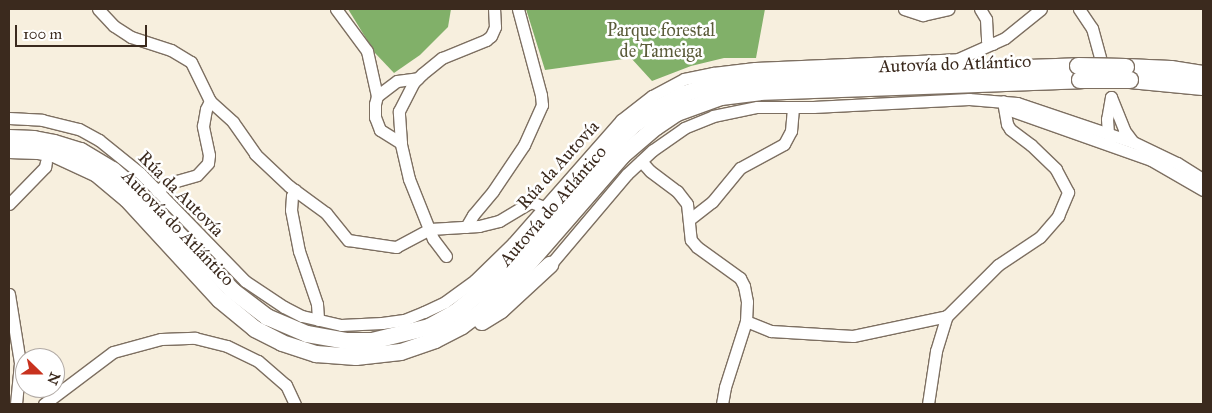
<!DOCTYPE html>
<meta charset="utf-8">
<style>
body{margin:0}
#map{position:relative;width:1212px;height:413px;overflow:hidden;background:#f7efde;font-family:"IM FELL Great Primer",serif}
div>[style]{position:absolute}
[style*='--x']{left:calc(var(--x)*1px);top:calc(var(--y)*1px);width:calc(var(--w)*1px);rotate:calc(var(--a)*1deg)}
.forest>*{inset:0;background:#81b069}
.roads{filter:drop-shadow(1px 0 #7d6f61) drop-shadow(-1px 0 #7d6f61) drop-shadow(0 1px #7d6f61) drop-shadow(0 -1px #7d6f61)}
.minor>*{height:11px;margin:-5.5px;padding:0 5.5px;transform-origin:5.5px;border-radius:5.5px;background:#fff}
.highway>*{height:16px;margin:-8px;padding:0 8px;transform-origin:8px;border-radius:8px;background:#fff}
.bridges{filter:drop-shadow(1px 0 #7d6f61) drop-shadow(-1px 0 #7d6f61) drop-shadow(0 1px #7d6f61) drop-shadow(0 -1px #7d6f61)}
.highway-bridge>*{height:16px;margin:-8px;padding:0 8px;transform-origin:8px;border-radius:8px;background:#fff}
span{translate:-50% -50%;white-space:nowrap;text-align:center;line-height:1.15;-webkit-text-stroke:5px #fff;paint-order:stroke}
.park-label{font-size:18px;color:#5a5b39}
.street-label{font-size:18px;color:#3b2a1e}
.frame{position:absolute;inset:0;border:10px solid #3b2a1e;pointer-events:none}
.north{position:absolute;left:15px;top:348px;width:50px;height:50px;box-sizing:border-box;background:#fff;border:1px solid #b1aaa5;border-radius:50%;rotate:112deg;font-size:14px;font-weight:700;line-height:20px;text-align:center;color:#3b2a1e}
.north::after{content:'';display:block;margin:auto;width:18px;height:22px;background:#c8321e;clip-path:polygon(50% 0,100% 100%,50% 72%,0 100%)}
.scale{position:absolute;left:15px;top:25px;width:132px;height:22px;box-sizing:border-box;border:2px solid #3b2a1e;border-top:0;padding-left:6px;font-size:15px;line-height:18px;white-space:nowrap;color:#3b2a1e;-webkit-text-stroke:4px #fff;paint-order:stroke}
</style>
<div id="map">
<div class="forest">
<i style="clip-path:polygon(348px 9px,451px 9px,448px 27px,420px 55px,394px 73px,375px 53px)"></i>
<i style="clip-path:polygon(526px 9px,765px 9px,756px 58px,724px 58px,691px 66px,652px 81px,631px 58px,545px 70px)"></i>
</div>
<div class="roads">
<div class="minor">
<i style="--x:98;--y:9;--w:23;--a:47"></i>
<i style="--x:114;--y:26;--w:20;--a:33"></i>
<i style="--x:131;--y:37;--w:42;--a:18"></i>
<i style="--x:171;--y:50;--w:23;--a:31"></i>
<i style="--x:191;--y:62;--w:43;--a:64"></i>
<i style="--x:210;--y:101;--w:31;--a:42"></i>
<i style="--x:233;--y:122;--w:39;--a:55"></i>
<i style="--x:255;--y:154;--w:47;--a:43.3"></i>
<i style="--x:289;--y:186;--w:46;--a:36.1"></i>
<i style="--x:326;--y:213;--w:35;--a:51"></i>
<i style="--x:348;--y:240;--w:49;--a:8.3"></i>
<i style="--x:396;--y:247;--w:38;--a:-28"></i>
<i style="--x:430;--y:229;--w:49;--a:-3.5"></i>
<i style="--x:479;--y:226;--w:21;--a:-14"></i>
<i style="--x:499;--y:221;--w:37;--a:-31"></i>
<i style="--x:531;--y:202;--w:14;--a:21"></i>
<i style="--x:336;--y:9;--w:52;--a:53.6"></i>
<i style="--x:367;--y:51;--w:46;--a:77.5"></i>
<i style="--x:904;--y:9;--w:20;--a:18"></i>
<i style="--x:923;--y:15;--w:26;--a:-13"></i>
<i style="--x:980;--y:9;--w:12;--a:59"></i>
<i style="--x:986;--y:19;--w:21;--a:87"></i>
<i style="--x:987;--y:40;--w:7;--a:34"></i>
<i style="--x:1079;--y:9;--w:23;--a:56"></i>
<i style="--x:1092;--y:28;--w:46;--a:74.7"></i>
<i style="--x:1111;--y:97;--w:22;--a:100"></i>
<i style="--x:1107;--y:119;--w:14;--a:86"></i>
<i style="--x:1108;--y:133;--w:7;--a:63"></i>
<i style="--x:1111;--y:97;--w:35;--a:68"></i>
<i style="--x:1124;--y:130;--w:15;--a:53"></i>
<i style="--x:1010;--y:110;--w:150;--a:19.5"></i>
<i style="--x:1151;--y:160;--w:60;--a:30"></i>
<i style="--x:9;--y:118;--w:33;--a:3"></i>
<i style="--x:42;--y:120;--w:38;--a:14"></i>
<i style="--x:79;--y:129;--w:23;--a:29"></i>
<i style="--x:99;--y:140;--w:53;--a:38.8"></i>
<i style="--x:140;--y:173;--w:151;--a:45.8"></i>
<i style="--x:245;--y:281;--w:47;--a:33.7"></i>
<i style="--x:284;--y:307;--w:20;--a:27"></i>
<i style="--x:302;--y:316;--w:40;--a:13"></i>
<i style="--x:341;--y:325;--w:41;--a:-2.8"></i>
<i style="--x:382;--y:323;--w:22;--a:-8"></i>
<i style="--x:404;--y:320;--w:22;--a:-22"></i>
<i style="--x:424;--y:312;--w:23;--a:-25"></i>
<i style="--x:445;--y:302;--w:37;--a:-36"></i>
<i style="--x:475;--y:280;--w:53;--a:-44.2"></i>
<i style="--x:513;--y:243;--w:164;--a:-48.7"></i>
<i style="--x:621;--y:120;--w:39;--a:-38"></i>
<i style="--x:652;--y:96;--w:36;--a:-28"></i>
<i style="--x:684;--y:79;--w:30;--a:-12"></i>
<i style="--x:713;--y:73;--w:42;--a:-6.8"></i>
<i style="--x:755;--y:68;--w:203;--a:-2.5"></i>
<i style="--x:958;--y:59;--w:51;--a:-24.1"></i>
<i style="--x:1005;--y:38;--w:46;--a:-38.9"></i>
<i style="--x:401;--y:143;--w:25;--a:-148"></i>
<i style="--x:380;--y:130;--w:14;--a:-111"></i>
<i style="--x:375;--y:117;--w:13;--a:-90"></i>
<i style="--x:375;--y:104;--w:8;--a:-76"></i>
<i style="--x:377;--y:96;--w:25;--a:-37"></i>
<i style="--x:397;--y:81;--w:21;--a:-8"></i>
<i style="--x:641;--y:161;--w:13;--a:48"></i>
<i style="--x:650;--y:171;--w:34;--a:37"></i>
<i style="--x:677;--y:191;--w:16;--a:52"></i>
<i style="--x:687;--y:204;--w:36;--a:84"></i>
<i style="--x:691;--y:240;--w:9;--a:49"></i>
<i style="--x:697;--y:247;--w:53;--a:35.8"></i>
<i style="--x:740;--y:278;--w:9;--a:63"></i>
<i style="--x:744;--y:286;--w:16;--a:79"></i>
<i style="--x:747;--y:302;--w:19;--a:93"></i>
<i style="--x:295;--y:190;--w:7;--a:117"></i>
<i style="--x:292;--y:196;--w:14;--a:94"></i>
<i style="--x:291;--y:210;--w:42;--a:79"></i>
<i style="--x:299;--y:251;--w:56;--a:71.2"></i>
<i style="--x:317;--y:304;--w:16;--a:86"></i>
<i style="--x:157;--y:191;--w:11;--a:-38"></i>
<i style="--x:166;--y:184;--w:32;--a:-16"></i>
<i style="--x:197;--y:175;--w:16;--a:-47"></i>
<i style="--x:208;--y:163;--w:8;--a:-83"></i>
<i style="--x:209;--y:155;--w:30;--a:-102"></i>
<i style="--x:203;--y:126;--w:17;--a:-80"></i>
<i style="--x:206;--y:109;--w:9;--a:-63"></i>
<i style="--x:9;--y:204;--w:52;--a:-45.8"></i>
<i style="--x:45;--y:167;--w:5;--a:-79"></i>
<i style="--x:690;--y:219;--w:28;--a:-38"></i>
<i style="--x:712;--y:202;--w:44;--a:-50.5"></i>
<i style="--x:740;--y:168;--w:50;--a:-28.6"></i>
<i style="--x:784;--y:144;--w:15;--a:-62"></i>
<i style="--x:791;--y:131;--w:24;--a:-85"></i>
<i style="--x:466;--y:227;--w:14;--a:-60"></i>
<i style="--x:473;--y:215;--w:31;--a:-50"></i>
<i style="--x:493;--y:191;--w:55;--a:-56"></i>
<i style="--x:524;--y:145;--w:44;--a:-65.8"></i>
<i style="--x:542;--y:105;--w:10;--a:-96"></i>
<i style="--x:541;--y:95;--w:89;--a:-105"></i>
<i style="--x:446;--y:256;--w:21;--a:-127"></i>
<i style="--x:433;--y:239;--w:65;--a:-111.8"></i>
<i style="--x:409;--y:179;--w:37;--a:-103"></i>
<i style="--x:401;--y:143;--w:32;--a:-94"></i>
<i style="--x:399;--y:111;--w:31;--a:-63"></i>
<i style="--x:413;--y:83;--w:13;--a:-45"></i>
<i style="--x:422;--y:74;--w:26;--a:-39"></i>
<i style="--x:442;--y:58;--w:48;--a:-22.2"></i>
<i style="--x:486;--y:40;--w:6;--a:-39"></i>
<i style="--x:491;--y:36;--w:10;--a:-66"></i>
<i style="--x:495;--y:27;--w:18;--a:-93"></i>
<i style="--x:550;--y:265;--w:119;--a:-49.8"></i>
<i style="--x:627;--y:174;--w:35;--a:-43"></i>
<i style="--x:653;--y:150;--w:38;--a:-35"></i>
<i style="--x:684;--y:128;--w:31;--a:-22"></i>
<i style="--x:713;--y:116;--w:45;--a:-11.6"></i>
<i style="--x:757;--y:107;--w:56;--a:0"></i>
<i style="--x:813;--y:107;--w:156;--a:-2.9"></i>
<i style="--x:969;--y:99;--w:48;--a:4.8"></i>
<i style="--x:1017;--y:103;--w:122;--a:18.6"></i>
<i style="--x:1133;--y:142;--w:49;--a:25.5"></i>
<i style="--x:1177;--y:163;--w:31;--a:32"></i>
<i style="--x:9;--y:294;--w:70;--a:80.9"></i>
<i style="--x:20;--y:363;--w:41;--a:95.6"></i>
<i style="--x:44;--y:404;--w:86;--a:-37"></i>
<i style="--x:113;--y:352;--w:50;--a:-15.2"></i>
<i style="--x:161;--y:339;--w:34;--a:-2"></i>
<i style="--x:195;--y:338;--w:33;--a:14"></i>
<i style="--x:227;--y:346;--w:34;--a:26"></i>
<i style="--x:258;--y:361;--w:37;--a:41"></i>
<i style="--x:286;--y:385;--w:21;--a:65"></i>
<i style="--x:722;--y:404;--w:17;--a:-80"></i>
<i style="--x:725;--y:387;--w:69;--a:-72.3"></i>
<i style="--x:746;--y:321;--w:27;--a:22"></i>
<i style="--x:771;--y:331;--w:82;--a:3.5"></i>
<i style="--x:853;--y:336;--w:96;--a:-12"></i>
<i style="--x:928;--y:404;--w:54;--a:-81.4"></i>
<i style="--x:936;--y:351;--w:37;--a:-73"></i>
<i style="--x:947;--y:316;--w:72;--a:-45"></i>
<i style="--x:998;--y:265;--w:50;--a:-33.7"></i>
<i style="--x:1040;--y:237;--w:28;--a:-49"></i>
<i style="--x:1058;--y:216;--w:26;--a:-67"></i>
<i style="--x:1068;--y:192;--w:26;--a:-118"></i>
<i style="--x:1056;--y:169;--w:35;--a:-136"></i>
<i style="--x:1031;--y:145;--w:26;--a:-143"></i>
<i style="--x:1010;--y:129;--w:6;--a:-121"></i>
<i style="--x:1007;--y:124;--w:23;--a:-100"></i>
</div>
<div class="highway">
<i style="--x:1126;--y:67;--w:45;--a:2.5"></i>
<i style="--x:1171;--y:69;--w:32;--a:9"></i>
<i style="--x:1130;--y:80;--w:73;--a:5.5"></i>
<i style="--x:9;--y:138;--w:25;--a:2"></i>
<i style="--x:34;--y:139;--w:20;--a:11"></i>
<i style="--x:54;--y:143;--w:28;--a:17"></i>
<i style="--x:81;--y:151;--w:37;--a:31"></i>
<i style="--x:113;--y:170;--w:32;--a:41"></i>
<i style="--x:137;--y:191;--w:139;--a:46.2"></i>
<i style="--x:233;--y:291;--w:43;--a:37.4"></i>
<i style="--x:267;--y:317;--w:43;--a:23"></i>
<i style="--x:307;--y:334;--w:41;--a:9.9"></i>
<i style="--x:347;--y:341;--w:25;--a:0"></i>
<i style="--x:372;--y:341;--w:59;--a:-13.8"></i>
<i style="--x:429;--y:327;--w:31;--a:-29"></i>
<i style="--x:456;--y:312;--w:38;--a:-39"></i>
<i style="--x:486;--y:288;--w:56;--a:-45.7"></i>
<i style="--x:525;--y:248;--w:138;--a:-49.4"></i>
<i style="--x:615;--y:143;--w:28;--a:-44"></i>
<i style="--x:635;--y:124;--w:28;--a:-35"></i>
<i style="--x:658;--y:108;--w:30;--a:-28"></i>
<i style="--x:684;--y:94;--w:28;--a:-18"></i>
<i style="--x:711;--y:85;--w:57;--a:-8.1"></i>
<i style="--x:767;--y:77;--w:311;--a:-2"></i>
<i style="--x:9;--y:150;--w:29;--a:2"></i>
<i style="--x:38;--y:151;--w:16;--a:11"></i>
<i style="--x:54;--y:154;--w:47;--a:24.9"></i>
<i style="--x:97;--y:174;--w:39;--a:40"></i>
<i style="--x:127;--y:199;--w:137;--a:47.4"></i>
<i style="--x:220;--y:300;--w:45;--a:39.6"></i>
<i style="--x:255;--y:329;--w:30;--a:27"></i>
<i style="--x:282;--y:343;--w:36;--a:18"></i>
<i style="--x:316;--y:354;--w:40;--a:4.3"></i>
<i style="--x:356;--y:357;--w:45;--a:-6.3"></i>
<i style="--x:401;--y:352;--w:36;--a:-19"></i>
<i style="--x:435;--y:340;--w:30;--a:-27"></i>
<i style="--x:462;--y:326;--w:26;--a:-37"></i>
<i style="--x:483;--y:310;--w:37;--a:-43"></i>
<i style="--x:510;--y:285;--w:171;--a:-49"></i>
<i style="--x:622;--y:156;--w:45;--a:-40.5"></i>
<i style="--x:656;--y:127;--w:25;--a:-34"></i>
<i style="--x:677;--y:113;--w:47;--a:-20"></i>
<i style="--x:721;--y:97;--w:39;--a:-7"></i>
<i style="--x:760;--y:92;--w:320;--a:-2.1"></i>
<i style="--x:482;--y:322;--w:22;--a:-32"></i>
<i style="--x:501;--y:310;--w:67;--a:-42.6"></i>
</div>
</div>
<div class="bridges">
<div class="highway-bridge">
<i style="--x:1078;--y:66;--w:48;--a:1.2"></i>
<i style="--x:1080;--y:80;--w:50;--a:0"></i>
</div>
</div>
<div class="park-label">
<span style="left:661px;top:41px">Parque forestal<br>de Tameiga</span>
</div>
<div class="street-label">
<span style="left:955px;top:64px;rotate:-2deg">Autovía do Atlántico</span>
<span style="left:558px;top:165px;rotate:-48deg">Rúa da Autovía</span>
<span style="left:181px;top:194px;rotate:45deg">Rúa da Autovía</span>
<span style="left:553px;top:206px;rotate:-49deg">Autovía do Atlántico</span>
<span style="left:178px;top:228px;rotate:46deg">Autovía do Atlántico</span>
</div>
<div class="frame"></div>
<div class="north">N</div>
<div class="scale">100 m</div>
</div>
